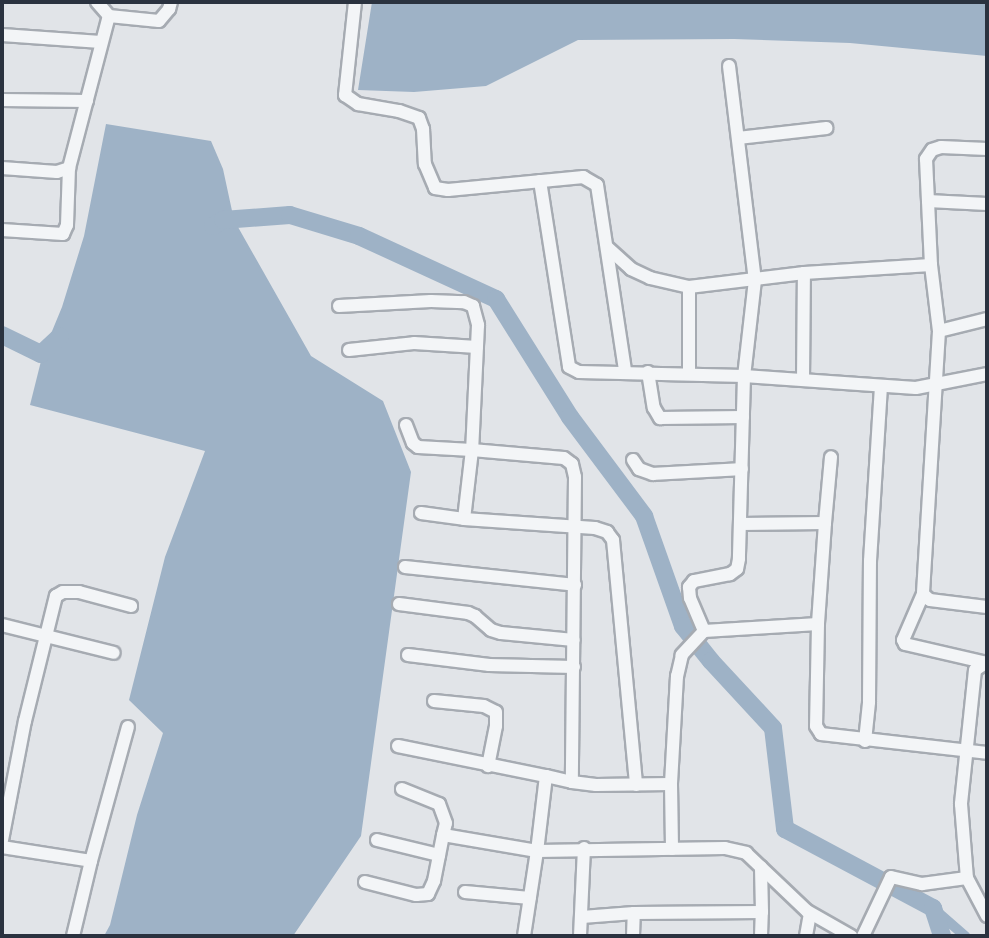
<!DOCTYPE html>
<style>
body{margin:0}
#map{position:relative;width:989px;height:938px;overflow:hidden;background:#e1e4e8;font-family:Lato,sans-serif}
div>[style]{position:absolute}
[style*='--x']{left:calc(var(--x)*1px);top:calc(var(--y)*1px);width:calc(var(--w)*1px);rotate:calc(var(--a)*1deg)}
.water>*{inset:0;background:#9eb2c6}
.canal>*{height:10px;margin:-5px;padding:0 5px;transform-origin:5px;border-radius:5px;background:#9eb2c6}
.river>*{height:18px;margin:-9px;padding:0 9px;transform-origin:9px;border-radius:9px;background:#9eb2c6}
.roads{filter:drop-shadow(2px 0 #a6abb2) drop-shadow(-2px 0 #a6abb2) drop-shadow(0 2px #a6abb2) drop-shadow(0 -2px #a6abb2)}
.minor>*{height:12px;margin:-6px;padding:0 6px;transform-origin:6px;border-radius:6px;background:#f3f5f7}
span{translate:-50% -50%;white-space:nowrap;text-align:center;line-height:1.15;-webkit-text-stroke:5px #f0f3f6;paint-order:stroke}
.frame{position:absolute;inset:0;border:4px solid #2a323f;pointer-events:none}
</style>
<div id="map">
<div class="water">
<i style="clip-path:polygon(372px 2px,987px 2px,987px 56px,850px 43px,734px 39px,578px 40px,486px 86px,414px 92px,358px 90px)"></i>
<i style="clip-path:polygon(106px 124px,211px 141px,223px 169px,234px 220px,311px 356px,383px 401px,411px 472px,361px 836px,293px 936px,104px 936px,110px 925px,137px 815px,163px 733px,129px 700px,165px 557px,205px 451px,30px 405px,43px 353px,62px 307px,84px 236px)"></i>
</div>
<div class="canal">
<i style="--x:933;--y:908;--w:43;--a:41.2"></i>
</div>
<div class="river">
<i style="--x:213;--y:226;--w:12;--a:-31"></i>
<i style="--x:223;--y:220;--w:67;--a:-4.3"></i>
<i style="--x:290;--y:215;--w:72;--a:16.9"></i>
<i style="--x:359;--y:236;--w:151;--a:24.7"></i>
<i style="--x:496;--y:299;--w:139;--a:57.9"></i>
<i style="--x:570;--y:417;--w:124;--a:53.2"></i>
<i style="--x:644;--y:516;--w:117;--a:70.5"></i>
<i style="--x:683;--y:626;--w:45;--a:51.3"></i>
<i style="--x:711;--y:661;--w:91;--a:47.2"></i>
<i style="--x:773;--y:728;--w:102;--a:83.2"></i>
<i style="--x:785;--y:829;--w:168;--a:28.1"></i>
<i style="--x:933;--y:908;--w:29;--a:72"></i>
<i style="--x:2;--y:335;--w:43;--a:26"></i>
<i style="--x:41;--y:354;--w:26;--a:-43"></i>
</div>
<div class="roads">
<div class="minor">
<i style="--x:97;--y:2;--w:18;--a:49"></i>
<i style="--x:355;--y:2;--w:94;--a:96.1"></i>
<i style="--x:345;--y:95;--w:16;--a:35"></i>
<i style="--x:358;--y:104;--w:42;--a:9.7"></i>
<i style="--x:399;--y:111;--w:21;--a:19"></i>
<i style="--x:419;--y:118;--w:12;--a:70"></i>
<i style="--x:423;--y:129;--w:35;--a:87"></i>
<i style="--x:425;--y:164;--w:26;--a:67"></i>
<i style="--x:435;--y:188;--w:13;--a:9"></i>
<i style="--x:448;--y:190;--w:136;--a:-5.5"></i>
<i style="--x:583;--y:177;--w:16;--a:30"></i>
<i style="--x:597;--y:185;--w:188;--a:81.4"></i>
<i style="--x:2;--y:35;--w:99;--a:4"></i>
<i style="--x:729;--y:66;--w:216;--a:83.1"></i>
<i style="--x:755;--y:280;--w:97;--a:96.5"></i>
<i style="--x:744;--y:376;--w:172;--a:4"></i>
<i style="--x:916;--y:388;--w:72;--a:-11.2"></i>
<i style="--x:2;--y:100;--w:85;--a:0.7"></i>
<i style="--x:738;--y:138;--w:89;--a:-6.5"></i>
<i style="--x:987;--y:149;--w:46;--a:-177.5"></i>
<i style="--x:941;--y:147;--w:9;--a:162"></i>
<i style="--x:932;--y:150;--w:11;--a:124"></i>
<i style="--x:926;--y:159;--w:106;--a:87.3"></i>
<i style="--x:931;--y:265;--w:66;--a:83.1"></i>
<i style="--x:939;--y:331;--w:263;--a:93.5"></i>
<i style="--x:923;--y:594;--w:9;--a:41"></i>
<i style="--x:930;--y:600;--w:57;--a:7"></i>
<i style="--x:2;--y:168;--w:55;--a:4.2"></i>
<i style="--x:57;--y:172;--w:13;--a:-18"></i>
<i style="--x:69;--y:168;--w:157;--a:-75.3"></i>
<i style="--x:109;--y:16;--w:50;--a:5.7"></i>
<i style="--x:159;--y:21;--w:16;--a:-50"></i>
<i style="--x:169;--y:9;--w:7;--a:-74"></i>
<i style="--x:540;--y:181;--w:188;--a:81.1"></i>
<i style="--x:569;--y:367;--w:11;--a:27"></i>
<i style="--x:579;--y:372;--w:165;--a:1.4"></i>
<i style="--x:744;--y:376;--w:183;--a:91.6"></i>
<i style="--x:739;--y:559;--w:10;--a:101"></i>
<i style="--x:737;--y:569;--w:9;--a:144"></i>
<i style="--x:730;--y:574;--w:37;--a:169"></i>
<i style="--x:694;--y:581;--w:8;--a:130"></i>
<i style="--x:689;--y:587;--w:11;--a:85"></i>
<i style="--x:690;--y:598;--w:36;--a:67"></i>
<i style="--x:704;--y:631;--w:33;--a:133"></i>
<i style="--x:682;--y:655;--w:22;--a:103"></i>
<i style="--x:677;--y:676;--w:108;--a:93.2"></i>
<i style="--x:928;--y:201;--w:59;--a:2.9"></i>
<i style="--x:2;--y:230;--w:61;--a:3.8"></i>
<i style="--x:63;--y:234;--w:10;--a:-66"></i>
<i style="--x:67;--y:225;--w:57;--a:-88"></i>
<i style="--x:608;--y:248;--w:31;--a:42"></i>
<i style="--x:631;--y:269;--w:21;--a:25"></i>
<i style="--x:650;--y:278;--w:40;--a:13"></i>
<i style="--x:689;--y:287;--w:116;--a:-6.9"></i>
<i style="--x:804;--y:273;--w:127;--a:-3.6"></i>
<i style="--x:689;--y:287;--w:87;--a:90"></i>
<i style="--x:339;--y:306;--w:92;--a:-3.1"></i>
<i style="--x:431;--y:301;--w:33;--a:2"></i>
<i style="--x:464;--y:302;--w:10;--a:24"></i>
<i style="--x:473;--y:306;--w:20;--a:75"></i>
<i style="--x:478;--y:325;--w:125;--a:92.7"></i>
<i style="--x:472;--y:450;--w:92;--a:5"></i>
<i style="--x:564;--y:458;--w:10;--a:37"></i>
<i style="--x:572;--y:464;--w:13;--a:77"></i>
<i style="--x:575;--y:477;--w:305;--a:90.6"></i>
<i style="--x:572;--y:782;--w:27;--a:-167"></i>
<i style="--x:546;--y:776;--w:76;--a:96.8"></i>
<i style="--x:537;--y:851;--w:95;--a:-170.3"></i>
<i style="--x:443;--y:835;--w:12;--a:-76"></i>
<i style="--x:446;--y:823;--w:20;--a:-110"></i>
<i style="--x:439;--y:804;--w:40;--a:-158"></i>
<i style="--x:939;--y:331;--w:49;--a:-14"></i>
<i style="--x:349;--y:350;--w:65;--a:-6.1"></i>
<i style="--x:414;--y:343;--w:63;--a:3.6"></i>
<i style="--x:648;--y:372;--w:36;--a:81"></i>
<i style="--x:654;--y:408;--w:12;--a:59"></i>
<i style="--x:660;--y:418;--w:83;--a:-0.7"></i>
<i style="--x:803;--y:380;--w:107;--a:-89.5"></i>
<i style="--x:406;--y:425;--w:19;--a:69"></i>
<i style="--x:413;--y:443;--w:6;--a:39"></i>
<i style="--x:418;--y:447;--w:54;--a:3.2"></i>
<i style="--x:472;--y:450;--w:69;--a:96.6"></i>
<i style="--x:464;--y:519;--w:131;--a:3.9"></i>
<i style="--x:595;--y:528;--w:13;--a:18"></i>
<i style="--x:607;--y:532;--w:10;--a:53"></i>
<i style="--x:613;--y:540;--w:246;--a:84.6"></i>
<i style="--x:633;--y:460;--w:11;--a:56"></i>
<i style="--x:639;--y:469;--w:15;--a:20"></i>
<i style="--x:653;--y:474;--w:89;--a:-3.2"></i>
<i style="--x:421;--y:513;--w:43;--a:7.9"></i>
<i style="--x:825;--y:523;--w:66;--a:-84.8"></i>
<i style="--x:741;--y:524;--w:84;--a:-0.7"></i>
<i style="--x:825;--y:523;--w:101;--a:94"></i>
<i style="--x:405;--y:567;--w:171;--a:6"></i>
<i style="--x:923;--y:594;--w:50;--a:113.5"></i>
<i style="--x:903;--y:640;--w:4;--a:63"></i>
<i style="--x:905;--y:644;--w:80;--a:13"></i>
<i style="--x:399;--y:604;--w:70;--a:7.4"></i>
<i style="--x:468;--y:613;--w:8;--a:23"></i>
<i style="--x:475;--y:616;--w:21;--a:41"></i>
<i style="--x:491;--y:630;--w:10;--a:17"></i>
<i style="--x:501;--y:633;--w:73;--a:5.5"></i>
<i style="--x:2;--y:625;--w:115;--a:14"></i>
<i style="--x:704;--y:631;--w:114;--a:-3.5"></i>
<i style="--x:818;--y:624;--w:102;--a:91.1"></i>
<i style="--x:816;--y:726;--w:9;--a:58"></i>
<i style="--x:821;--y:734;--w:167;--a:6.5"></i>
<i style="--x:408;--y:655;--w:82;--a:7"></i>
<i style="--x:489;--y:665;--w:85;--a:1.3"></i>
<i style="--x:987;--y:662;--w:14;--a:146"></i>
<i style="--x:975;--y:670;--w:135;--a:96"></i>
<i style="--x:961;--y:804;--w:74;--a:85.4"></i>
<i style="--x:967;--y:878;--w:43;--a:62.2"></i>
<i style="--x:434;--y:701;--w:50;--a:5.7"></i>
<i style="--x:484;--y:706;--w:13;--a:27"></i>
<i style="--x:496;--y:712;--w:14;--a:90"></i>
<i style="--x:496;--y:726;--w:41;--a:101.3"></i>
<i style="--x:865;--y:741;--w:39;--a:-84"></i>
<i style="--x:869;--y:702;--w:141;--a:-89.6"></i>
<i style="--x:870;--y:561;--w:175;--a:-86.4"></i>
<i style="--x:398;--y:746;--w:151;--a:11.5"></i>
<i style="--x:572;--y:782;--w:24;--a:7"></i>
<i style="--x:596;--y:785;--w:75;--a:-0.8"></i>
<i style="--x:671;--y:784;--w:65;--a:89.1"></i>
<i style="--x:2;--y:840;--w:121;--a:-79.1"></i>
<i style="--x:25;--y:721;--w:129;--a:-76.1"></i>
<i style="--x:56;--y:596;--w:8;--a:-30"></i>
<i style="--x:63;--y:592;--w:16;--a:0"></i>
<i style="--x:79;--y:592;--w:54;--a:15.1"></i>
<i style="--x:377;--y:840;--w:64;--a:13.6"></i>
<i style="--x:2;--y:847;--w:90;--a:8.9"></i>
<i style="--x:91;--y:861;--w:139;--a:-74.6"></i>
<i style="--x:365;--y:882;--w:53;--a:14.3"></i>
<i style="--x:416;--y:895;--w:12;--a:-5"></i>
<i style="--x:428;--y:894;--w:14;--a:-65"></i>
<i style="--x:434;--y:881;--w:47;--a:-78.9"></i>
<i style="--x:465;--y:892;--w:65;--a:5.3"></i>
<i style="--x:582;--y:917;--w:52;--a:-4.4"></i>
<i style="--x:634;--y:913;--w:128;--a:-0.4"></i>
<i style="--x:762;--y:912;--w:45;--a:-91.3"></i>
<i style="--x:73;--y:936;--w:77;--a:-76.5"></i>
<i style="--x:524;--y:936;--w:86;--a:-81.3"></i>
<i style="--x:537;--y:851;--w:188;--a:-0.9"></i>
<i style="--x:725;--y:848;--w:22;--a:13"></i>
<i style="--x:746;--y:853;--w:84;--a:43.6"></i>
<i style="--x:807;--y:911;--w:51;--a:29.6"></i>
<i style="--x:580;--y:936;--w:88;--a:-87.4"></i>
<i style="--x:633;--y:936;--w:23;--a:-88"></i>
<i style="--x:761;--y:936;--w:24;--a:-88"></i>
<i style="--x:806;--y:936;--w:23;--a:-80"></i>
<i style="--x:863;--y:936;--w:65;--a:-64.6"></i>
<i style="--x:891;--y:877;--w:32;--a:13"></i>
<i style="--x:922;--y:884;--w:45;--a:-7.6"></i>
</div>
</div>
<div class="frame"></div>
</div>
